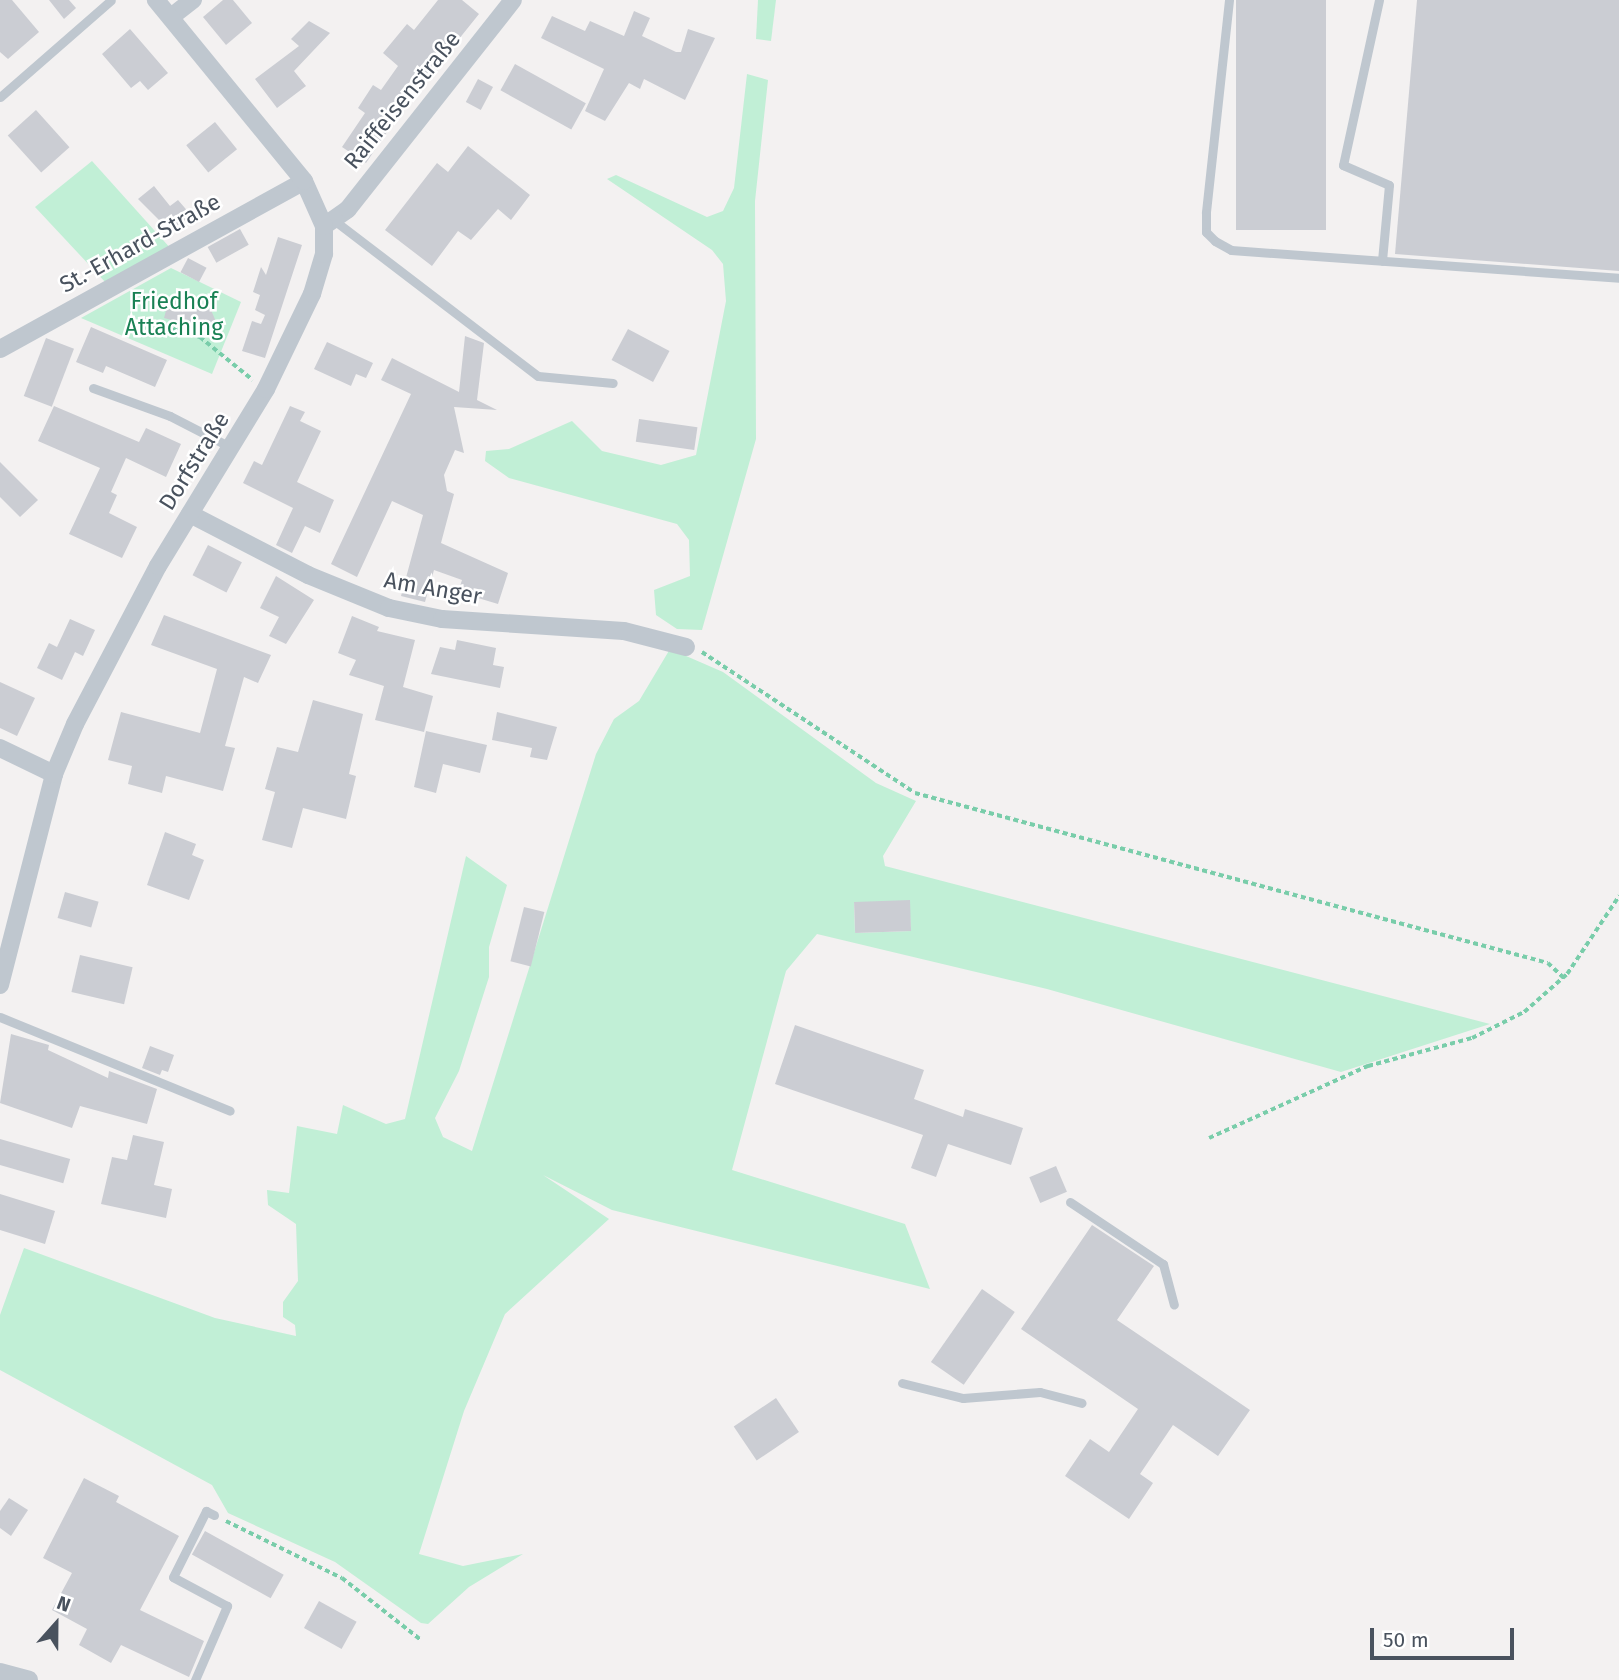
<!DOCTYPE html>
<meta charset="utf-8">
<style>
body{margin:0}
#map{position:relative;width:1619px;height:1680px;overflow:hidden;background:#f3f1f1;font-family:"Fira Sans",sans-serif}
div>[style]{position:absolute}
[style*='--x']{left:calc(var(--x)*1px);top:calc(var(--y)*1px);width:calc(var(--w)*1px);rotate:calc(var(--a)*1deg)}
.green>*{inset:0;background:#c1efd6}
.building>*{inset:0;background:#cbcdd3;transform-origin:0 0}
.path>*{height:3.5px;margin-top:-1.75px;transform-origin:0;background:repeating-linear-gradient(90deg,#79cdaa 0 5px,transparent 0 8.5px)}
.service>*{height:9px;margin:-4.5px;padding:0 4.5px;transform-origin:4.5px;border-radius:4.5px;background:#bfc7cf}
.minor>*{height:18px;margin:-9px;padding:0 9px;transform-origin:9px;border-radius:9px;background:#bfc7cf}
span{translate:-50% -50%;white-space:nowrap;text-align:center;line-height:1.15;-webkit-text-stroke:5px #fff;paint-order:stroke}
.street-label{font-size:23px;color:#49525e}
.park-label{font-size:23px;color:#198154}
.north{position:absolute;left:21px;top:1589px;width:70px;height:70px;-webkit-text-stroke:5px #fff;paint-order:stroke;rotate:21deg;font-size:19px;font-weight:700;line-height:28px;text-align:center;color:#49525e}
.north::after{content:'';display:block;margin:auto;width:24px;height:32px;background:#49525e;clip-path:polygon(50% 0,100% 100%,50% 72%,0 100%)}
.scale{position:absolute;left:1370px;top:1628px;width:144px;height:32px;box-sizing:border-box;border:4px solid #49525e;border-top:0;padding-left:9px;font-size:21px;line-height:24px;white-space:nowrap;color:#49525e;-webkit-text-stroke:5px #fff;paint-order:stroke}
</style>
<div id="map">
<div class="green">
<i style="clip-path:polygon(758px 0,776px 0,771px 41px,756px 39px)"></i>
<i style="clip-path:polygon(747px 74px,768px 80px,755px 201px,756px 439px,702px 630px,677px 629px,656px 615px,654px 590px,690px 576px,689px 540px,677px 524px,509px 478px,485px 461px,486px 451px,509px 449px,572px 421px,602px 451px,661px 465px,696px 455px,726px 301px,723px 264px,712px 250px,607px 179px,616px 175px,707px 217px,723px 211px,734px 188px)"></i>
<i style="clip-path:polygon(92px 161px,172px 250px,107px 284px,35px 207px)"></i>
<i style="clip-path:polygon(171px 268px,241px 302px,212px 374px,81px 318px)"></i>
<i style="clip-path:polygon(evenodd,670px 649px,723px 672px,876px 783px,916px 801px,883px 856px,885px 866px,1490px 1024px,1341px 1072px,1047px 989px,817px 934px,786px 971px,732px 1170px,905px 1224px,930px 1289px,612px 1210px,543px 1175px,609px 1219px,505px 1314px,464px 1411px,419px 1554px,463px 1566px,523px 1554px,469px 1587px,428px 1624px,421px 1623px,335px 1562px,228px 1513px,212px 1485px,0 1370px,0 1315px,24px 1248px,215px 1318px,296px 1336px,295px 1325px,283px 1317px,283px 1302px,298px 1281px,296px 1224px,268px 1205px,267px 1190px,289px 1193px,297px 1126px,337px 1134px,343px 1105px,386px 1124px,405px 1119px,466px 856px,507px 885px,489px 947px,489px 977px,459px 1071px,435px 1118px,443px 1137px,472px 1151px,596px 754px,614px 719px,639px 701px,670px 649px,909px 901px,911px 931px,855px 933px,854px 903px,909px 901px)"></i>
</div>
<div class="building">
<i style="clip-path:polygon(0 0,12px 0,39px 32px,8px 59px,0 52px)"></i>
<i style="clip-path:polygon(49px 0,69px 0,76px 8px,64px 19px)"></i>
<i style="clip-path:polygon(223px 0,233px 0,252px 23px,226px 45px,203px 17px)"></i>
<i style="clip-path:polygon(438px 0,462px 0,479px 14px,422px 85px,413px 77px,380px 123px,389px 129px,366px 163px,342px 147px,365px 113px,358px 108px,373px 85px,381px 90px,398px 66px,383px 53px,407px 24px,414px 30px)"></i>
<i style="left:1236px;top:0;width:90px;height:230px"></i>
<i style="clip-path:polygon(1417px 0,1619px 0,1619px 271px,1395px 254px)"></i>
<i style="clip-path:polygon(634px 11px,650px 18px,642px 36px,676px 52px,681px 52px,688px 29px,715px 38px,685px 100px,644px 79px,640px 89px,629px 83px,605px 121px,585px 111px,604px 69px,541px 38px,552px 16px,585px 31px,590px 21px,624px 36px)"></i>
<i style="clip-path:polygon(309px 21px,330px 33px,294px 71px,306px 86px,277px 108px,255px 79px,299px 46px,291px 39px)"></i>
<i style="clip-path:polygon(130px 29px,168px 73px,148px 90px,140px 81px,131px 88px,102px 54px)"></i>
<i style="left:515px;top:64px;width:81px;height:30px;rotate:29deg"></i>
<i style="left:478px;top:79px;width:17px;height:26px;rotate:28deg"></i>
<i style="left:36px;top:110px;width:50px;height:38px;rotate:48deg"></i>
<i style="left:215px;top:122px;width:35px;height:37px;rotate:51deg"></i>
<i style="clip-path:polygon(468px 146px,530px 195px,511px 220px,498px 209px,471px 240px,458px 231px,432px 266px,385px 230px,437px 163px,448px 172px)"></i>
<i style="clip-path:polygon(154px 186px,170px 206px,178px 200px,191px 215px,171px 232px,138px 199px)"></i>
<i style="left:240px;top:229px;width:18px;height:37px;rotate:61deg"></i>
<i style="clip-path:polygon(278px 237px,302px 245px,265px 358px,242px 351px,252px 321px,261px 324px,265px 315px,255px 310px,260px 295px,253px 292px,261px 267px,266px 275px)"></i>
<i style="left:188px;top:258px;width:21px;height:16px;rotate:28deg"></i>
<i style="clip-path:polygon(176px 300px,211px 310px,217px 324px,201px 328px,164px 318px,168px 303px,175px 305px)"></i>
<i style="clip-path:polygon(91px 327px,167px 360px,155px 387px,106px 366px,103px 373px,76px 362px)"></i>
<i style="left:628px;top:329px;width:47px;height:35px;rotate:28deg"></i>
<i style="clip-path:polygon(465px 336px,484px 343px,477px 400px,497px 410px,454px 407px,464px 453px,455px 450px,444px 475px,447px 491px,454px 494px,441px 543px,508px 573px,498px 604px,458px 592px,462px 580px,434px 570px,425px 602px,401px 596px,423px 515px,392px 501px,357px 577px,331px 564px,411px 394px,381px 380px,392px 358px,459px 392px)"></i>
<i style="left:46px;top:338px;width:30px;height:62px;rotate:21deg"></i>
<i style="clip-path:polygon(327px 342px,373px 363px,366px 378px,356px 374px,351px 386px,314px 369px)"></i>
<i style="clip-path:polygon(54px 406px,139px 442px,146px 428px,181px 444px,166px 477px,126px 458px,111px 492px,117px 495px,109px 513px,137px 527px,122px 558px,69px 534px,100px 468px,38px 441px)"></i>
<i style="clip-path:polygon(290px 406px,305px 412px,300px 421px,321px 431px,297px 482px,334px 500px,320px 533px,305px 526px,292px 553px,276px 545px,293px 508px,243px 483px,254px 461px,262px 465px)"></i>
<i style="left:639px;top:419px;width:59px;height:23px;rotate:8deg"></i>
<i style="clip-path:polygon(0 462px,38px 500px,20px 517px,0 497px)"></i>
<i style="left:208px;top:545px;width:38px;height:34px;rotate:27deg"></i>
<i style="clip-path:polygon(276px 576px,314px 600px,286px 644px,269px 636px,279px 617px,260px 608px)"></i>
<i style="clip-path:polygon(164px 615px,271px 655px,258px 683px,244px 677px,225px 746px,235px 748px,223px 791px,166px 776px,162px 793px,128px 784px,132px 766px,108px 760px,121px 712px,200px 733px,217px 669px,151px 645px)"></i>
<i style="clip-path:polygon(352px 616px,379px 627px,377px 631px,415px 640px,403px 687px,433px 696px,424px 732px,375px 720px,384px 686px,349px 675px,356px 660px,338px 653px)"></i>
<i style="clip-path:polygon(70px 619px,95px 630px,83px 656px,75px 652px,62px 680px,37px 668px,49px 643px,57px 647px)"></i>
<i style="clip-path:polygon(457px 640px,496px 648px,493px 665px,504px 667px,500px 688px,431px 674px,440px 647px,455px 650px)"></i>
<i style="clip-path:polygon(0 682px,35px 698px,17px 736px,0 728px)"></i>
<i style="clip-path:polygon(313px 700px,363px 714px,349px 774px,356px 776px,346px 819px,303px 808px,292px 848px,262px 840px,275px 792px,265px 789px,277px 747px,298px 752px)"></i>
<i style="clip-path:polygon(497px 712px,557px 727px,547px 760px,530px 757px,532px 748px,492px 740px)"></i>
<i style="clip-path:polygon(426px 731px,487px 745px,480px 773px,443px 764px,436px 793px,414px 787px)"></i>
<i style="clip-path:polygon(165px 832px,196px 844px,192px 855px,204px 860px,189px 900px,147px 885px)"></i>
<i style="left:65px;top:892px;width:35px;height:27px;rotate:16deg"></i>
<i style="left:910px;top:900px;width:31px;height:56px;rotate:88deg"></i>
<i style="left:524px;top:907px;width:21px;height:56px;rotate:14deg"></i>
<i style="left:80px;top:955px;width:54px;height:38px;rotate:13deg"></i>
<i style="clip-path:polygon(795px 1025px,924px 1070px,914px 1099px,963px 1117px,965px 1109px,1023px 1128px,1011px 1165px,948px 1144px,936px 1177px,911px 1168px,923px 1135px,775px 1084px)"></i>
<i style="clip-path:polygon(11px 1034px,49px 1045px,48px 1050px,108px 1078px,109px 1071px,157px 1089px,147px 1124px,80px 1106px,72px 1128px,0 1103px)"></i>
<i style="clip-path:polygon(150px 1046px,174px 1055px,168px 1072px,162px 1070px,160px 1075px,142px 1068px)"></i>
<i style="clip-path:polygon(133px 1135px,164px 1142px,154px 1185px,172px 1189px,166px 1218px,101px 1204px,112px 1157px,127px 1160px)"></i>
<i style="left:0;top:1139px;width:73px;height:25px;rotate:16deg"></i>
<i style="left:1056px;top:1166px;width:28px;height:29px;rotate:67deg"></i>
<i style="clip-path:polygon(0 1194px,55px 1211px,45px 1244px,0 1230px)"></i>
<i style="clip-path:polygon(1092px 1225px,1154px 1266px,1117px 1320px,1250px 1410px,1218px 1456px,1173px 1425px,1140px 1474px,1153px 1483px,1129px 1519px,1065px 1476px,1090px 1439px,1109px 1452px,1138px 1409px,1021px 1329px)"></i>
<i style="left:982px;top:1289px;width:40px;height:89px;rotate:35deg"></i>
<i style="left:776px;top:1398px;width:41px;height:51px;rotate:56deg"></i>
<i style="clip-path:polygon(84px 1478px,119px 1496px,116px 1502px,179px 1536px,140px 1610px,204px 1641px,189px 1677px,121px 1645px,111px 1663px,79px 1645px,87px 1629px,52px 1610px,72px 1573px,43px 1558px)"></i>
<i style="clip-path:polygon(9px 1498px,28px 1510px,11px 1536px,0 1528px,0 1511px)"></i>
<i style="left:205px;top:1531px;width:90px;height:27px;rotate:29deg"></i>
<i style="left:319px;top:1601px;width:43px;height:31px;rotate:29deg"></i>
</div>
<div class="path">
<i style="--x:157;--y:324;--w:45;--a:16.8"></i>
<i style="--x:200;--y:337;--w:68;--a:39.1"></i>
<i style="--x:702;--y:652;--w:255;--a:33.5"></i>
<i style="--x:915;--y:793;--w:655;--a:15.03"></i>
<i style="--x:1548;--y:963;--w:22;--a:43"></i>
<i style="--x:1209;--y:1138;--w:175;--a:-24.4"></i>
<i style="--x:1368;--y:1066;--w:108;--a:-15.1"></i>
<i style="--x:1472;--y:1038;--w:58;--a:-26.6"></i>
<i style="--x:1524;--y:1012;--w:57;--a:-41.5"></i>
<i style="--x:1567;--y:974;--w:94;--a:-56.3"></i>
<i style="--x:226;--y:1521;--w:129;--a:26.2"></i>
<i style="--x:342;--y:1578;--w:100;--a:38.1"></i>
</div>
<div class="service">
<i style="--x:1229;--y:0;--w:214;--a:96.2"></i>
<i style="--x:1206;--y:213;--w:19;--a:90"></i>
<i style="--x:1206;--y:232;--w:13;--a:45"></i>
<i style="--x:1215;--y:241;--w:18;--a:29"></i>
<i style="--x:1231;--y:250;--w:389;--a:4.1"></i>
<i style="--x:1379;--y:0;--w:169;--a:102.3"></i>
<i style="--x:1343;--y:165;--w:50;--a:23.5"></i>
<i style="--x:1389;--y:185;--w:76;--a:95.3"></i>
<i style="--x:0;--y:97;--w:147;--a:-41.1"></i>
<i style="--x:335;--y:221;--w:255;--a:37.4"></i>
<i style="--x:538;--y:376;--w:75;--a:5.3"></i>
<i style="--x:93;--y:388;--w:82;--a:20"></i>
<i style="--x:170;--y:416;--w:70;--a:27.3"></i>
<i style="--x:0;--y:1017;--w:248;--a:22.2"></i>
<i style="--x:1070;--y:1202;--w:112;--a:33.7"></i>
<i style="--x:1163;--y:1264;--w:42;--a:75"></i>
<i style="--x:902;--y:1383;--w:63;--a:13.8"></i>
<i style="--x:963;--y:1398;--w:77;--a:-4.5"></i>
<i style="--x:1040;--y:1392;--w:43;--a:14.7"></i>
<i style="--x:195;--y:1680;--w:81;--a:-66.6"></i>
<i style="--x:227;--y:1606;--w:61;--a:-151.8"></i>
<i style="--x:173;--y:1577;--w:74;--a:-63.4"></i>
<i style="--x:206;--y:1511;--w:9;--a:27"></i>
</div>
<div class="minor">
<i style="--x:171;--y:17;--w:28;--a:-38"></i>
<i style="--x:324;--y:226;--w:29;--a:-35"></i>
<i style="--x:348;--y:209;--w:266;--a:-51.7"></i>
<i style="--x:0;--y:349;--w:347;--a:-28.9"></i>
<i style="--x:190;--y:514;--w:133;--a:27.3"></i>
<i style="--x:308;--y:575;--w:87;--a:22.2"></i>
<i style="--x:389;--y:608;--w:54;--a:11.7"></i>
<i style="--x:442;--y:619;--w:182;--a:3.8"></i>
<i style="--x:624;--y:631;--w:64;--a:14.5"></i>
<i style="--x:0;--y:748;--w:60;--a:25.7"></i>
<i style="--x:0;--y:985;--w:218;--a:-75.6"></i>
<i style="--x:54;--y:774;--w:54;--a:-67.2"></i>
<i style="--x:75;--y:724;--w:178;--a:-62.3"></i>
<i style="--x:158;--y:566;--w:207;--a:-58.6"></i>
<i style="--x:266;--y:389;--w:106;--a:-64.2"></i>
<i style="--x:312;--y:294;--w:42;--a:-73.3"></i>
<i style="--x:324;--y:254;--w:28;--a:-90"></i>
<i style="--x:324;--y:226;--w:49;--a:-114"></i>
<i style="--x:304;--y:181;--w:234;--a:-129.3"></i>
<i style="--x:0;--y:1672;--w:30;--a:15"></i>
</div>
<div class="street-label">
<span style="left:402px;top:100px;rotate:-51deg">Raiffeisenstraße</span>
<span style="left:140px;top:243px;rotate:-29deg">St.-Erhard-Straße</span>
<span style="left:194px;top:461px;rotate:-58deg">Dorfstraße</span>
<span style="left:433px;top:588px;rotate:10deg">Am Anger</span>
</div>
<div class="park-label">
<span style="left:174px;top:314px">Friedhof<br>Attaching</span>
</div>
<div class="north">N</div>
<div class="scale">50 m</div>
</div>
